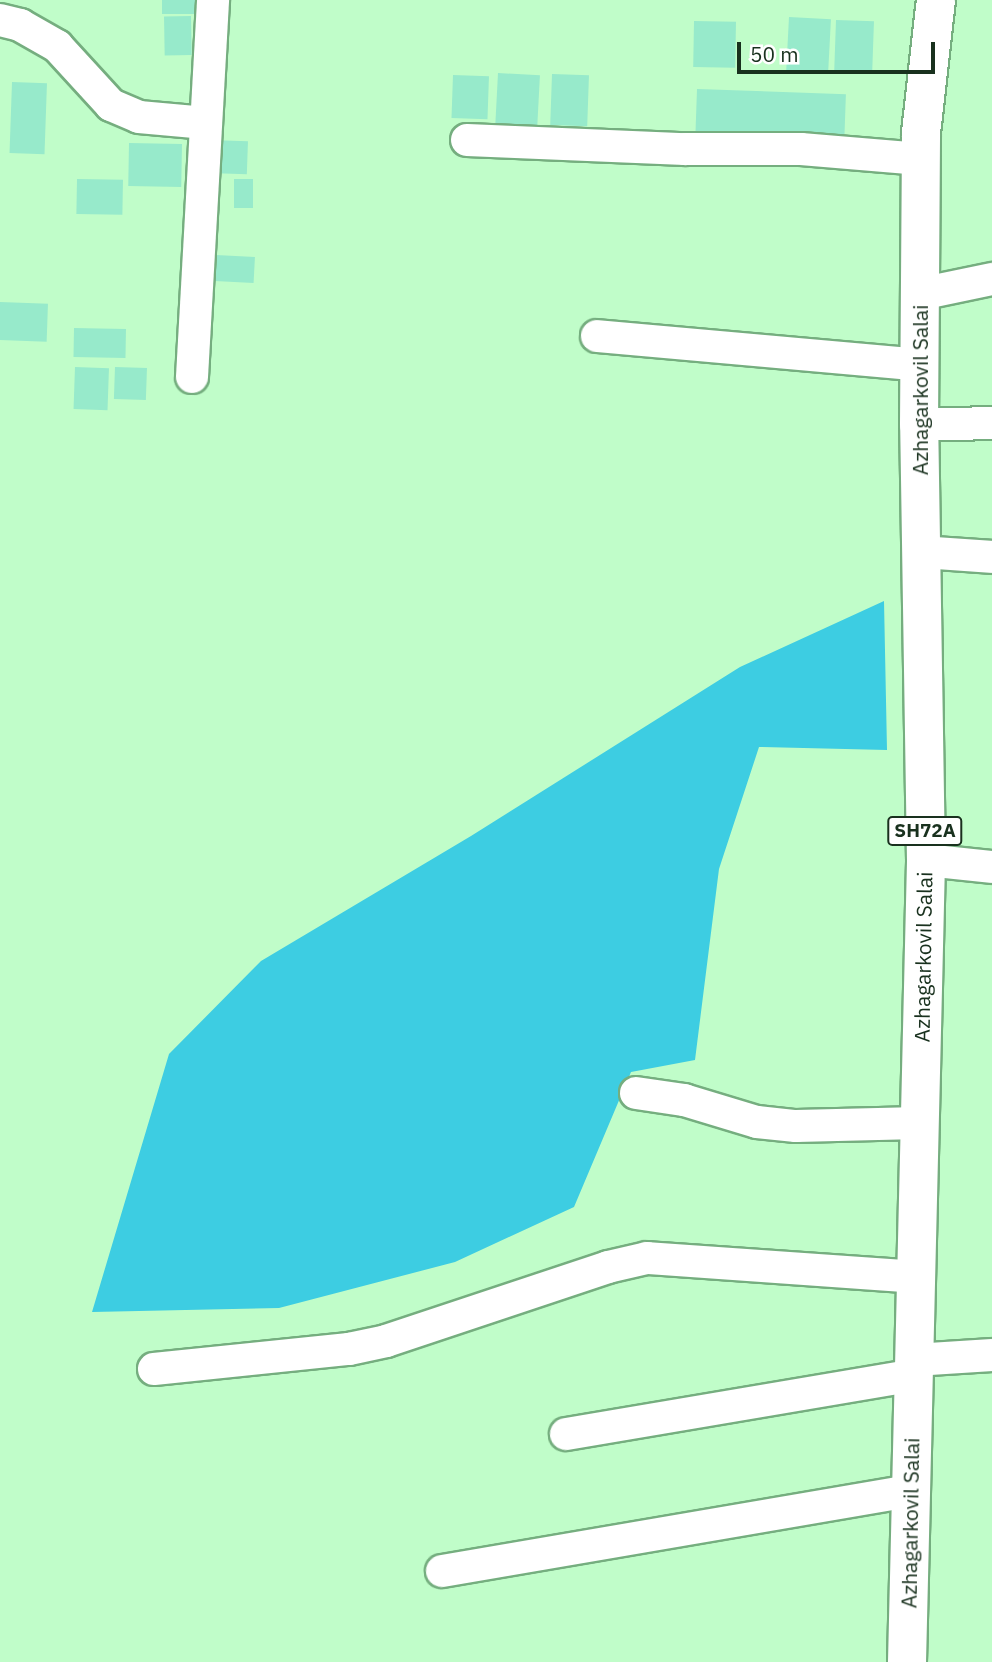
<!DOCTYPE html>
<style>
body{margin:0}
#map{position:relative;width:992px;height:1662px;overflow:hidden;background:#c0fdc9;font-family:"IBM Plex Sans",sans-serif}
div>[style]{position:absolute}
[style*='--x']{left:calc(var(--x)*1px);top:calc(var(--y)*1px);width:calc(var(--w)*1px);rotate:calc(var(--a)*1deg)}
.water>*{inset:0;background:#3dcde2}
.building>*{inset:0;background:#97eacb;transform-origin:0 0}
.roads{filter:drop-shadow(2px 0 #75ae7f) drop-shadow(-2px 0 #75ae7f) drop-shadow(0 2px #75ae7f) drop-shadow(0 -2px #75ae7f)}
.minor>*{height:32px;margin:-16px;padding:0 16px;transform-origin:16px;border-radius:16px;background:#fff}
.major>*{height:38px;margin:-19px;padding:0 19px;transform-origin:19px;border-radius:19px;background:#fff}
span{translate:-50% -50%;white-space:nowrap;text-align:center;line-height:1.15;-webkit-text-stroke:5px #fff;paint-order:stroke}
.shield-label span{padding:2px 5px;background:#fff;border:2px solid;border-radius:5px;-webkit-text-stroke-width:0}
.shield-label{font-size:19px;color:#19311e;font-weight:700}
.street-label{font-size:21px;color:#19311e}
.scale{position:absolute;left:737px;top:42px;width:198px;height:32px;box-sizing:border-box;border:4px solid #19311e;border-top:0;padding-left:9px;font-size:21px;line-height:24px;white-space:nowrap;color:#19311e;-webkit-text-stroke:5px #fff;paint-order:stroke}
</style>
<div id="map">
<div class="water">
<i style="clip-path:polygon(884px 601px,887px 750px,759px 747px,719px 869px,695px 1060px,631px 1072px,574px 1207px,455px 1262px,279px 1308px,92px 1312px,169px 1054px,261px 961px,471px 836px,740px 667px)"></i>
</div>
<div class="building">
<i style="left:162px;top:0;width:33px;height:14px"></i>
<i style="left:191px;top:16px;width:39px;height:27px;rotate:89deg"></i>
<i style="left:789px;top:17px;width:42px;height:54px;rotate:3deg"></i>
<i style="left:836px;top:20px;width:38px;height:52px;rotate:2deg"></i>
<i style="left:694px;top:21px;width:42px;height:46px;rotate:1deg"></i>
<i style="left:498px;top:73px;width:42px;height:54px;rotate:3deg"></i>
<i style="left:552px;top:74px;width:37px;height:51px;rotate:2deg"></i>
<i style="left:453px;top:75px;width:36px;height:43px;rotate:2deg"></i>
<i style="left:12px;top:82px;width:35px;height:71px;rotate:2deg"></i>
<i style="left:697px;top:89px;width:149px;height:53px;rotate:2deg"></i>
<i style="left:210px;top:140px;width:38px;height:33px;rotate:2deg"></i>
<i style="left:129px;top:143px;width:53px;height:43px;rotate:1deg"></i>
<i style="left:77px;top:179px;width:46px;height:35px;rotate:1deg"></i>
<i style="left:234px;top:179px;width:19px;height:29px"></i>
<i style="left:216px;top:255px;width:39px;height:26px;rotate:3deg"></i>
<i style="left:0;top:302px;width:48px;height:38px;rotate:2deg"></i>
<i style="left:74px;top:328px;width:52px;height:29px;rotate:1deg"></i>
<i style="left:75px;top:367px;width:34px;height:42px;rotate:2deg"></i>
<i style="left:115px;top:367px;width:32px;height:32px;rotate:2deg"></i>
</div>
<div class="roads">
<div class="minor">
<i style="--x:0;--y:20;--w:21;--a:14"></i>
<i style="--x:20;--y:25;--w:43;--a:29.6"></i>
<i style="--x:57;--y:46;--w:80;--a:47.5"></i>
<i style="--x:111;--y:105;--w:30;--a:23"></i>
<i style="--x:139;--y:117;--w:67;--a:5.1"></i>
<i style="--x:467;--y:140;--w:218;--a:2.4"></i>
<i style="--x:685;--y:149;--w:116;--a:0"></i>
<i style="--x:801;--y:149;--w:120;--a:4.8"></i>
<i style="--x:920;--y:294;--w:74;--a:-11.8"></i>
<i style="--x:597;--y:336;--w:323;--a:5.1"></i>
<i style="--x:192;--y:377;--w:378;--a:-86.8"></i>
<i style="--x:919;--y:425;--w:73;--a:-1.6"></i>
<i style="--x:921;--y:552;--w:71;--a:4"></i>
<i style="--x:926;--y:860;--w:66;--a:6.1"></i>
<i style="--x:636;--y:1093;--w:49;--a:8.3"></i>
<i style="--x:684;--y:1100;--w:76;--a:16.8"></i>
<i style="--x:757;--y:1122;--w:39;--a:6"></i>
<i style="--x:796;--y:1126;--w:123;--a:-1.4"></i>
<i style="--x:914;--y:1360;--w:78;--a:-3.7"></i>
<i style="--x:154;--y:1369;--w:196;--a:-5.9"></i>
<i style="--x:349;--y:1349;--w:38;--a:-12"></i>
<i style="--x:386;--y:1341;--w:234;--a:-18.4"></i>
<i style="--x:608;--y:1267;--w:40;--a:-13"></i>
<i style="--x:647;--y:1258;--w:270;--a:4"></i>
<i style="--x:566;--y:1434;--w:353;--a:-9.6"></i>
<i style="--x:442;--y:1571;--w:476;--a:-9.7"></i>
</div>
<div class="major">
<i style="--x:907;--y:1662;--w:802;--a:-88.64"></i>
<i style="--x:926;--y:860;--w:435;--a:-90.9"></i>
<i style="--x:919;--y:425;--w:292;--a:-89.6"></i>
<i style="--x:921;--y:133;--w:134;--a:-83.6"></i>
</div>
</div>
<div class="shield-label">
<span style="left:925px;top:831px">SH72A</span>
</div>
<div class="street-label">
<span style="left:920px;top:390px;rotate:-90deg">Azhagarkovil Salai</span>
<span style="left:923px;top:957px;rotate:-89deg">Azhagarkovil Salai</span>
<span style="left:910px;top:1523px;rotate:-89deg">Azhagarkovil Salai</span>
</div>
<div class="scale">50 m</div>
</div>
